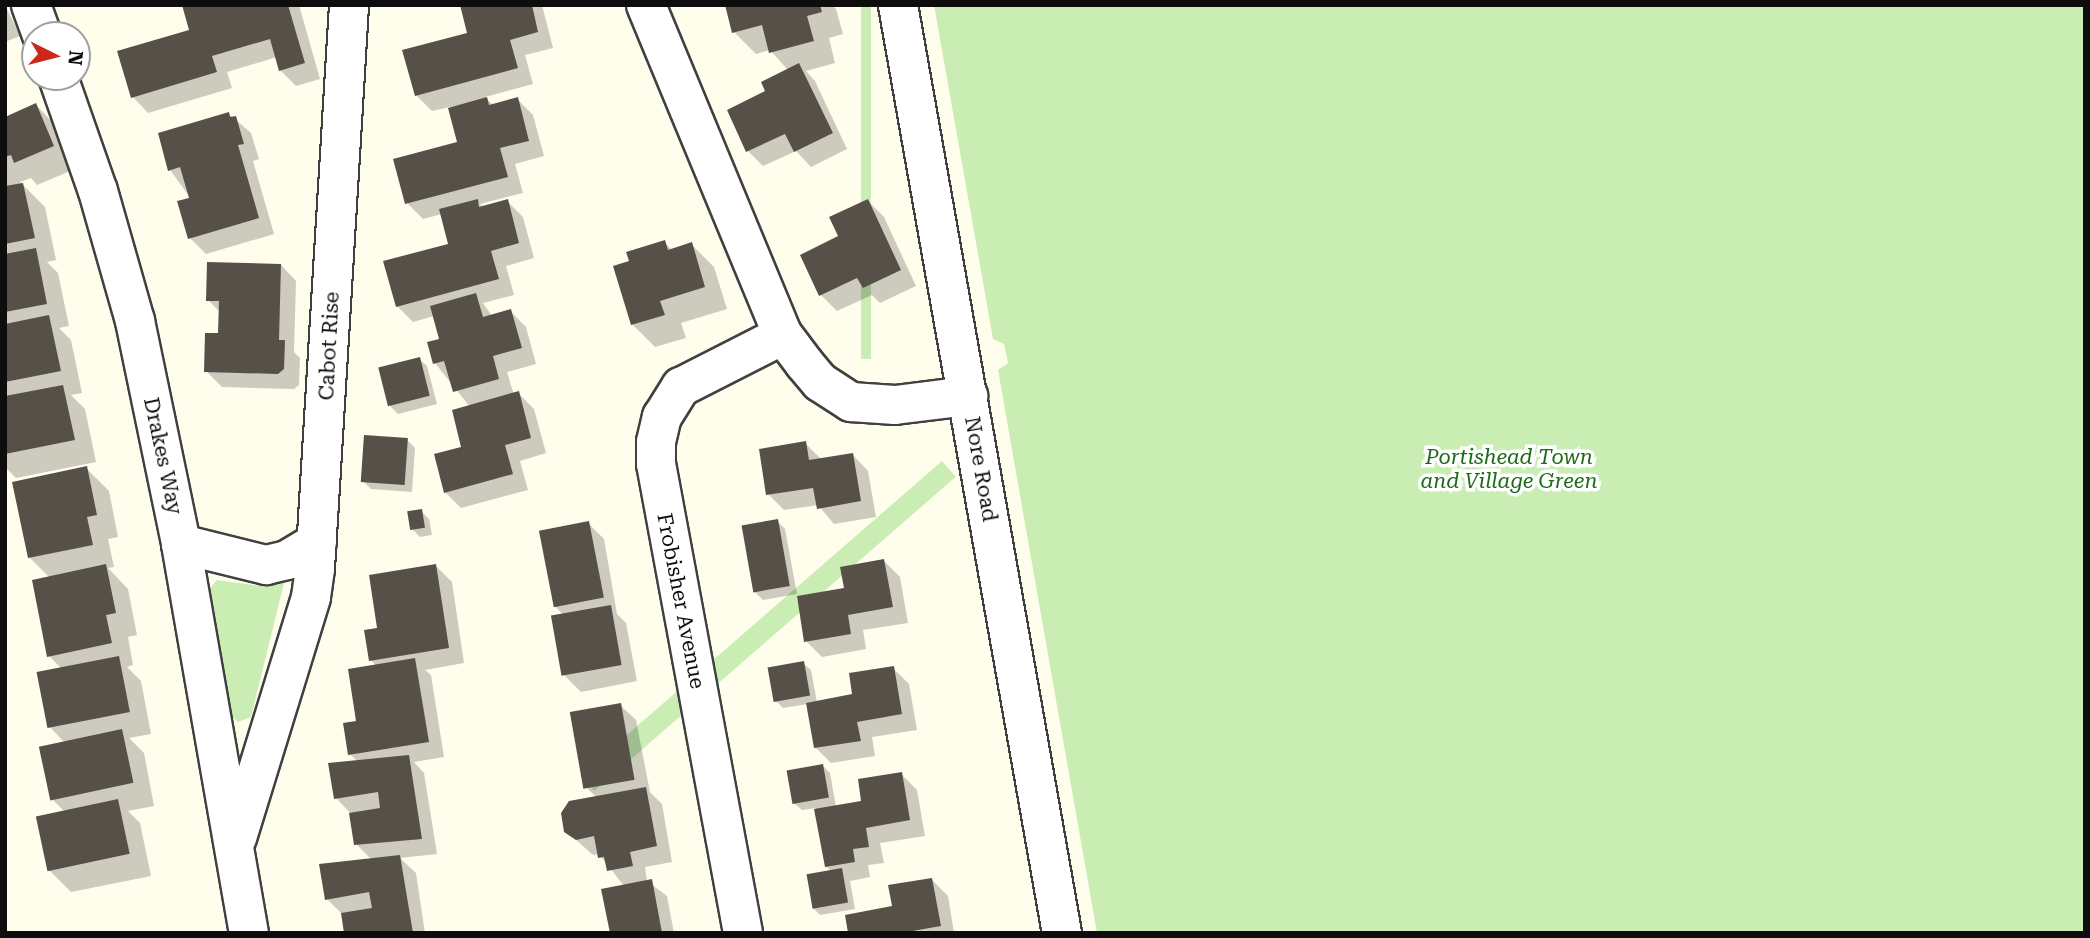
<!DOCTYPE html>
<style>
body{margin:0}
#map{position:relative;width:2090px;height:938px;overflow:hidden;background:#fffeed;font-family:"Roboto Serif",serif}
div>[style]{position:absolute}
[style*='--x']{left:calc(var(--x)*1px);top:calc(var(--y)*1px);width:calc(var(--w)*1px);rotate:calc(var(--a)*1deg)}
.green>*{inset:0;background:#c9edb3;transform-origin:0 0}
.shadow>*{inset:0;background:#0003}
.building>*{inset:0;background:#575048;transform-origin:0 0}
.roads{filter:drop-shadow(2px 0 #404040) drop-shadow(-2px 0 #404040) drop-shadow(0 2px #404040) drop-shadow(0 -2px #404040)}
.minor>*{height:38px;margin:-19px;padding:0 19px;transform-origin:19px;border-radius:19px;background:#fff}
.tertiary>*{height:38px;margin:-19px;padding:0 19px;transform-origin:19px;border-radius:19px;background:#fff}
span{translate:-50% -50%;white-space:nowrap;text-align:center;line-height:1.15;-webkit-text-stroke:7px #fff;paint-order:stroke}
.street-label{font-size:21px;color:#0d0d0d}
.park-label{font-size:21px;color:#1d6a18;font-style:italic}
.frame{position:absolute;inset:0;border:7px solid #0d0d0d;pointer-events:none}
.north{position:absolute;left:21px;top:21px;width:70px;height:70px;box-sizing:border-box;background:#fff;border:2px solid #9e9e9e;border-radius:50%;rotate:96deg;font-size:19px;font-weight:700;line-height:28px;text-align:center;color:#0d0d0d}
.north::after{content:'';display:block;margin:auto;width:24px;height:32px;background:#c92919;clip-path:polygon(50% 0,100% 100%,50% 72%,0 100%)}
</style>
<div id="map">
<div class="green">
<i style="left:861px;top:5px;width:10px;height:354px"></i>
<i style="clip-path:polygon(934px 5px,2085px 5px,2085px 933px,1097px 933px,998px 370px,1008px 363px,1004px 344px,993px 339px)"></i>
<i style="left:942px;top:461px;width:21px;height:479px;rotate:49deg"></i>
<i style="clip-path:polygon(285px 579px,251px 717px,238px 722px,231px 716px,210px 588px,217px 580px,260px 586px)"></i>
</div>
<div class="shadow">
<i style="clip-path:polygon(5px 5px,20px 36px,5px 42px)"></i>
<i style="clip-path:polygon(184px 5px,299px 5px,320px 79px,296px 86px,280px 70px,277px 57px,227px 72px,232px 88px,148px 113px,133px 97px,191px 32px)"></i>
<i style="clip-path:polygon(461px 5px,542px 5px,553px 48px,525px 55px,533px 84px,485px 97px,493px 105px,517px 99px,533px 115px,544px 156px,515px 164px,523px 193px,480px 204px,483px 207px,507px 201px,523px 217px,534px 258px,506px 266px,514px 295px,483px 303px,492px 316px,510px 311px,526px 327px,536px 364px,507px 372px,514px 395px,518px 393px,534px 409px,546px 453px,520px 461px,528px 490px,461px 508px,445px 492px,463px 448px,470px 407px,435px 363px,441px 341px,434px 316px,413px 322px,397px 306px,450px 245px,442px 214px,423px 219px,407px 203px,459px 143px,450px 107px,432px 111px,416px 95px,469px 34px)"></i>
<i style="clip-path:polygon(727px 5px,832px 5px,836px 9px,843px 34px,829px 38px,835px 63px,806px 71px,815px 81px,847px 149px,811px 167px,796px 151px,763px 166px,748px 151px,788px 70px,770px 50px,756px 54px,734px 32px)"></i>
<i style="clip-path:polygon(36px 105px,58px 128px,75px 169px,37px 185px,31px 178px,20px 182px,45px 207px,56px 260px,47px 262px,58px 273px,69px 326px,59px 328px,71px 340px,82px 393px,71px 395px,85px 409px,96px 462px,16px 478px,5px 467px,5px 119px)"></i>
<i style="clip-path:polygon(229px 114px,251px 133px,259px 159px,253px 161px,274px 234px,206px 254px,190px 238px,192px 200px,170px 170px)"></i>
<i style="clip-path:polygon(868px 201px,884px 217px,916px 286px,880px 303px,872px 295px,837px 311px,821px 295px,802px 255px,840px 237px)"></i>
<i style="clip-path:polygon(664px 242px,672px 250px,691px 244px,714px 267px,727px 309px,681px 323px,686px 338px,655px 347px,632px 324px,631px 262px)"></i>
<i style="clip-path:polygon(281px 265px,296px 281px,294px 352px,300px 358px,299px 385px,294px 389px,222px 387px,206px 371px,219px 335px,220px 312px,208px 300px)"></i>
<i style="clip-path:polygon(419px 359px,427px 366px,437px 404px,398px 414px,390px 406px)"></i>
<i style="clip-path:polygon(407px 440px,415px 448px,412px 492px,371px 489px,363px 481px)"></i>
<i style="clip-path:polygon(805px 443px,822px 460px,853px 455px,868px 471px,876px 517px,834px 524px,818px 505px,784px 510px,768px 494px)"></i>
<i style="clip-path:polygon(86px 468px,109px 491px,118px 537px,108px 539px,114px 567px,108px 568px,128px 589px,137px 635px,128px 637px,133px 665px,127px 667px,141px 681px,151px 734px,129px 738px,144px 753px,154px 806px,128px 811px,140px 823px,151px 876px,71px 892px,49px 870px,64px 811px,52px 799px,64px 742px,50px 727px,62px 669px,49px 656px,50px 578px,29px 557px)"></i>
<i style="clip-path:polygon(421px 511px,429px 519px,432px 535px,420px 537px,412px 529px)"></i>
<i style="clip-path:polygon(777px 521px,785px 529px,797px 594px,763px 600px,755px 592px)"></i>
<i style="clip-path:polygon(588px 523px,604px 539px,617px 614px,626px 623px,637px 681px,581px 692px,565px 676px,564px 616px,556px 607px)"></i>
<i style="clip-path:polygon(884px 561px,900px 577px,908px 623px,863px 630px,866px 649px,822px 657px,806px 641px,846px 589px)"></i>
<i style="clip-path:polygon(436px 566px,452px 582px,464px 663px,425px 670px,431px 675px,444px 757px,414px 762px,424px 773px,437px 854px,400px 858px,416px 873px,425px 933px,346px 933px,343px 915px,327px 899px,372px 860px,356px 844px,351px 814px,336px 798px,358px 762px,350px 754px,376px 666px,371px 660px,379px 629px)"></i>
<i style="clip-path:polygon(803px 663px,811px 670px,817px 702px,854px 696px,893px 668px,909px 684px,917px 730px,872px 737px,875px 756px,831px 763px,815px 747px,808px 704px,783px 708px,775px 700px)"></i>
<i style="clip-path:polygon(620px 705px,636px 720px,650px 792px,662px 804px,672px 862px,645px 867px,647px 881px,667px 896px,674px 933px,611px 933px,624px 886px,599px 854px,593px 855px,566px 831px,597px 798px,587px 788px)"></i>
<i style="clip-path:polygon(822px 765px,830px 773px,836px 807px,863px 802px,901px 774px,917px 790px,925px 836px,880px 843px,884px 863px,868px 865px,870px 877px,850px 881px,855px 909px,820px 915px,812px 907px,832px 872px,826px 866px,816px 808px,802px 810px,794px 803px)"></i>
<i style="clip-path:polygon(932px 880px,948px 896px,954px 933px,849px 933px)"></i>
</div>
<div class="building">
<i style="clip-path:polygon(182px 5px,288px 5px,305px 63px,279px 71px,270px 39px,212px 56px,217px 72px,131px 98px,117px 51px,189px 30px)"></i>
<i style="clip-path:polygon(460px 5px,532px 5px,538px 32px,510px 40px,518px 68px,415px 96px,402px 50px,467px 33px)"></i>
<i style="clip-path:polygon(725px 5px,820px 5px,822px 12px,807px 16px,814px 41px,769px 53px,762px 25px,732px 33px)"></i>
<i style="clip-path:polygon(799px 63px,833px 133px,794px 152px,785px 134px,746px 152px,727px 110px,765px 91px,761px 82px)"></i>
<i style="clip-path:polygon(487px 97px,489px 105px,518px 97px,529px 141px,500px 148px,508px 177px,405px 204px,393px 159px,457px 142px,448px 108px)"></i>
<i style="clip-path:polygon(36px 103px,54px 146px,14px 163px,11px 155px,5px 157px,5px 117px)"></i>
<i style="clip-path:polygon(229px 112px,230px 117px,236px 116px,244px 144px,238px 145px,259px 218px,188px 239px,177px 201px,189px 198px,180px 167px,168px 171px,158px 133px)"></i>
<i style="clip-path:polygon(23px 183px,35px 238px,5px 244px,5px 186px)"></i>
<i style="clip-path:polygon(478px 199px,479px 207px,508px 199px,519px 243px,491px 251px,499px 279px,396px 307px,383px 261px,448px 244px,439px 209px)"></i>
<i style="clip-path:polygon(868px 199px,901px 270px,863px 288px,857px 278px,819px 296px,800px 255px,838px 236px,829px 217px)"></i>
<i style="clip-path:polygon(665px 240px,668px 250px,692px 242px,705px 287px,660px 301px,665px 315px,631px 325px,613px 266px,629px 261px,626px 252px)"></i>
<i style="clip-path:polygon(36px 248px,47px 304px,5px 312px,5px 254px)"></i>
<i style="clip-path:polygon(207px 262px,281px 264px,279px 340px,285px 340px,284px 369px,278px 374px,204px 372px,205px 333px,218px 333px,219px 301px,206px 301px)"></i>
<i style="clip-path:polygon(476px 293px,483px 317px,511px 309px,522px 348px,493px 356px,499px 379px,453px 392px,444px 361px,433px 364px,427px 342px,439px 339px,430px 306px)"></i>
<i style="clip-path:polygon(49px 315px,61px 371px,5px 382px,5px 324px)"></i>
<i style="left:420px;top:357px;width:40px;height:43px;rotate:76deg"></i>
<i style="clip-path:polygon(63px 385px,75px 440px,5px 454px,5px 396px)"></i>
<i style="clip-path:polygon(519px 391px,531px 438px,505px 445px,513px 474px,444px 493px,434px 454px,461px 447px,452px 410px)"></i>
<i style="left:364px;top:435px;width:44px;height:47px;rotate:4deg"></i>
<i style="clip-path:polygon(806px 441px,809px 460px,853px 453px,861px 501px,817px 509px,813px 488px,766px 495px,759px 449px)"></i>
<i style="clip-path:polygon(87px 466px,97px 515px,87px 517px,93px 545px,28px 558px,12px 482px)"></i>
<i style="left:422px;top:509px;width:19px;height:15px;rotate:81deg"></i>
<i style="left:778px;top:519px;width:68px;height:37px;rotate:80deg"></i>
<i style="left:589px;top:521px;width:78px;height:51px;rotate:79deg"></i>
<i style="clip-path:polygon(884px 559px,893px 607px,848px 615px,851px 634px,804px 642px,797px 596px,844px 588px,840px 567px)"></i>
<i style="clip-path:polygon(106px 564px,116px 613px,106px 615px,112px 643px,47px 657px,32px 580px)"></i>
<i style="clip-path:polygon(436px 564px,449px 648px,369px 661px,364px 630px,377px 628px,369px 575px)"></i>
<i style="left:611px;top:605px;width:61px;height:61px;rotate:80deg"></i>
<i style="left:119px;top:656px;width:57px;height:84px;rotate:79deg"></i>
<i style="clip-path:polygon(415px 658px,429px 742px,348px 755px,343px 723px,356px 721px,348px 669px)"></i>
<i style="left:804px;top:661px;width:35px;height:37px;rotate:80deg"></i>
<i style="clip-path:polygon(894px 666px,902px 714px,857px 722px,861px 741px,814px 748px,806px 703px,852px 694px,849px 673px)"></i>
<i style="left:621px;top:703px;width:78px;height:52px;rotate:80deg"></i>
<i style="left:122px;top:729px;width:55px;height:85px;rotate:78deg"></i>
<i style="clip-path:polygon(409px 755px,422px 839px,354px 845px,349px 813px,380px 808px,378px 792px,334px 799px,328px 763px)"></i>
<i style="left:823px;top:764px;width:34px;height:37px;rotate:80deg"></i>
<i style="clip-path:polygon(902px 772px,910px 820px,866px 828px,869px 847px,853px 849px,855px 862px,825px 867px,814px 809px,861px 801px,858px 779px)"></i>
<i style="clip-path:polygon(646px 787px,657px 846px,630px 852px,633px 866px,607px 871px,604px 857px,598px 858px,594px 836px,576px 840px,564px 832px,561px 813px,569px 801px)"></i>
<i style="left:118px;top:799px;width:56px;height:84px;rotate:78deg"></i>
<i style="clip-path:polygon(400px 855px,413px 933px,344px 933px,341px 913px,372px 908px,369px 892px,325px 900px,319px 864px)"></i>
<i style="left:842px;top:868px;width:35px;height:36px;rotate:80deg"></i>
<i style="clip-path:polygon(932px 878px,941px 926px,901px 933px,848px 933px,845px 915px,892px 906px,888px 885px)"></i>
<i style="clip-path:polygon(652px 879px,662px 933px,610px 933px,601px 889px)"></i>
</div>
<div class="roads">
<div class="minor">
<i style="--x:31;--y:5;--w:32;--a:70"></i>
<i style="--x:646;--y:5;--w:357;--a:67.5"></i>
<i style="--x:783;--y:335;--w:35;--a:53"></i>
<i style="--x:804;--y:363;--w:25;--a:50"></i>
<i style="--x:820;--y:382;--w:37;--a:33"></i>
<i style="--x:851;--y:402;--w:44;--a:3.9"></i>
<i style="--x:895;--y:405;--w:74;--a:-7"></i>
<i style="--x:58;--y:77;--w:121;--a:70.7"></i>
<i style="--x:98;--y:191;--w:135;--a:74.1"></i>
<i style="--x:135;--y:321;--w:228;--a:78.3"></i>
<i style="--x:181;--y:544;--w:395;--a:80.1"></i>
<i style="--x:181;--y:544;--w:88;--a:13.9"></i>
<i style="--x:266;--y:565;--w:22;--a:-13"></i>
<i style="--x:287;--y:560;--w:35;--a:-31"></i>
<i style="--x:237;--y:838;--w:252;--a:-72.9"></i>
<i style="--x:311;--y:597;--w:29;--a:-82"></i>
<i style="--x:315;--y:568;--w:564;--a:-86.54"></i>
<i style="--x:743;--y:933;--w:477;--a:-100.5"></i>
<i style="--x:656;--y:464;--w:22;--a:-90"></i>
<i style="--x:656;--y:442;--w:26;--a:-77"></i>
<i style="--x:662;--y:417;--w:36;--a:-58"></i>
<i style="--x:681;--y:387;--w:114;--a:-27"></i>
</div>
<div class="tertiary">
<i style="--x:898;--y:5;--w:942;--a:79.98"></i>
</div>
</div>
<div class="street-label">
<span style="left:329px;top:346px;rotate:-87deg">Cabot Rise</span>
<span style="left:163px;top:456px;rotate:78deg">Drakes Way</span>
<span style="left:981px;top:469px;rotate:80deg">Nore Road</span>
<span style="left:681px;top:601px;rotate:79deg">Frobisher Avenue</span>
</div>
<div class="park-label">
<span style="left:1509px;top:469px">Portishead Town<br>and Village Green</span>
</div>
<div class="frame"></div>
<div class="north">N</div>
</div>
